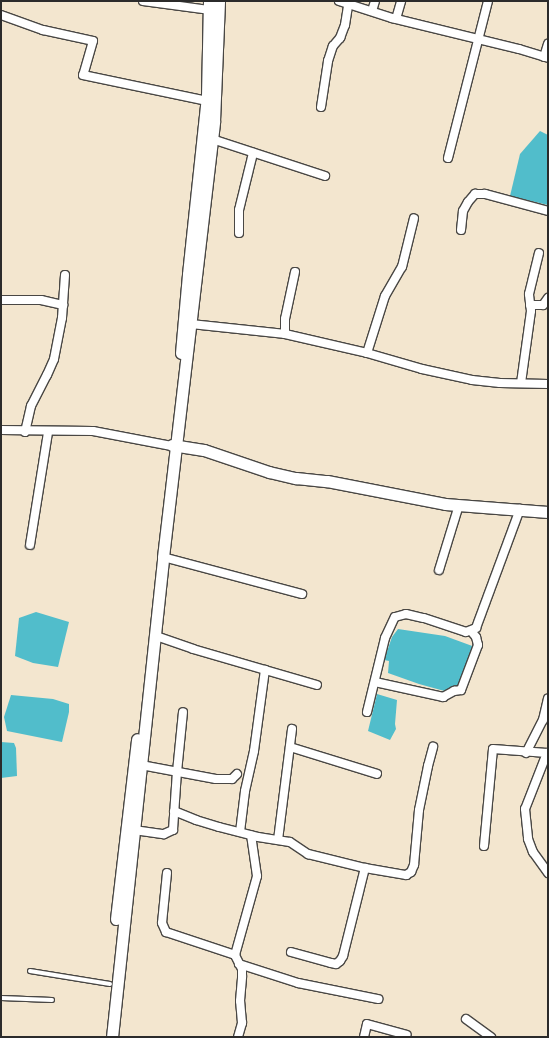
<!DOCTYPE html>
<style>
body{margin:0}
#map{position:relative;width:549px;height:1038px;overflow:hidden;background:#f3e6cf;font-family:Caveat,sans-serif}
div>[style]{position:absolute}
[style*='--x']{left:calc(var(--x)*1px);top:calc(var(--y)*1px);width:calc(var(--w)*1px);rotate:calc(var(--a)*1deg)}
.water>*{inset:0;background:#51bdcb}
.roads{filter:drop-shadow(1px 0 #494744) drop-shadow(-1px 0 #494744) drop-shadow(0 1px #494744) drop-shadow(0 -1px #494744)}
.service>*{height:4px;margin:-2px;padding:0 2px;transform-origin:2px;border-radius:2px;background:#fff}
.minor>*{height:8px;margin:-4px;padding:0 4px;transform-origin:4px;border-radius:4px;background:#fff}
.tertiary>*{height:11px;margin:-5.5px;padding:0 5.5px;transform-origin:5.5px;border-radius:5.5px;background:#fff}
span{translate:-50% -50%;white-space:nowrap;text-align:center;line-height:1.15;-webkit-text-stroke:4px #f7f3e8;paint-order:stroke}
.frame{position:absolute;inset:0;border:2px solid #2b2b2b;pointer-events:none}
</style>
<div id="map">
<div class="water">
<i style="clip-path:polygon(540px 131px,548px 135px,548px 205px,510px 196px,520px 154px)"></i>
<i style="clip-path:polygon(36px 612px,69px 622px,58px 667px,33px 663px,15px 656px,19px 618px)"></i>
<i style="clip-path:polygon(398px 629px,445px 636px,475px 647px,465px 686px,459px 695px,419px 684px,388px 673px,389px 661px,384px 660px,392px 637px)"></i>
<i style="clip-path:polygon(377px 694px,397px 700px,395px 724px,396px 729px,390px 740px,368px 731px)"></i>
<i style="clip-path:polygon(11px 695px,53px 699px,69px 704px,69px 712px,62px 742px,7px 731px,4px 717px)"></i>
<i style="clip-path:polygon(1px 742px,14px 743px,16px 748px,17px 776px,1px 778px)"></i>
</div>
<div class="roads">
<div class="service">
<i style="--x:30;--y:971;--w:81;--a:9.2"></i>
<i style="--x:1;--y:998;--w:51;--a:2.2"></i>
</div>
<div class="minor">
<i style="--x:143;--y:1;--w:68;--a:7.7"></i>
<i style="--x:339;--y:1;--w:56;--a:17.8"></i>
<i style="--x:392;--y:18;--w:131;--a:13.7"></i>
<i style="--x:519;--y:49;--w:30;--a:17"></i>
<i style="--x:372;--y:11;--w:10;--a:-73"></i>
<i style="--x:1;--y:15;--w:45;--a:19.7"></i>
<i style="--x:43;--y:30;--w:51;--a:12.4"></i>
<i style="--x:93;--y:41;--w:35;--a:106"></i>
<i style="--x:83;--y:75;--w:127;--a:11.8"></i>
<i style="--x:396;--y:19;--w:19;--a:-74"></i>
<i style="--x:544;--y:57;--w:14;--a:-73"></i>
<i style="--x:321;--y:107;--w:47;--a:-81.3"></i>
<i style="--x:328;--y:61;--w:16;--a:-72"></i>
<i style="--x:333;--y:46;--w:11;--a:-49"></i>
<i style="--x:340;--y:38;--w:14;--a:-69"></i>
<i style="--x:345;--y:25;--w:24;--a:-81"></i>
<i style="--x:212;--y:139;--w:119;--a:18.1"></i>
<i style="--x:448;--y:158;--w:162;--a:-75.7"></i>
<i style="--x:461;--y:230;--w:19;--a:-84"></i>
<i style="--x:463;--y:211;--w:10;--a:-61"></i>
<i style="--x:468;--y:202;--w:11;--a:-49"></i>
<i style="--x:475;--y:194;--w:10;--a:0"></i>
<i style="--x:485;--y:194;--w:65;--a:15.1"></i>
<i style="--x:239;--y:233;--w:23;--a:-90"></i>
<i style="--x:239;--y:210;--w:59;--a:-76.2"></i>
<i style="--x:295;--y:272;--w:48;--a:102"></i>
<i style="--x:285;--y:319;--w:15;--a:90"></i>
<i style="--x:285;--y:334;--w:84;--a:13"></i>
<i style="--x:367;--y:353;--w:57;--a:16.2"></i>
<i style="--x:422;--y:369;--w:51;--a:12.4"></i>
<i style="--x:472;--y:380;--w:28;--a:6"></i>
<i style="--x:500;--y:383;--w:48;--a:1.2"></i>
<i style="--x:1;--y:300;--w:40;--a:0"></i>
<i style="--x:41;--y:300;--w:23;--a:13"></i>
<i style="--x:530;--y:305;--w:13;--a:0"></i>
<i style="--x:543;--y:305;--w:9;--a:-54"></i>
<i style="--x:191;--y:324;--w:95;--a:6.1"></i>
<i style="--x:367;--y:353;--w:60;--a:-72.5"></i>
<i style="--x:385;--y:296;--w:34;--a:-60"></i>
<i style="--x:402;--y:267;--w:50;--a:-76.2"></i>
<i style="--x:521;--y:383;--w:73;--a:-82.1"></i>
<i style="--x:531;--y:311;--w:17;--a:-97"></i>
<i style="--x:529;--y:294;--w:42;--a:-76.3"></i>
<i style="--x:1;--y:430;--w:92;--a:0.6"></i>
<i style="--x:93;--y:431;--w:80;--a:10.8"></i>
<i style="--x:25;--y:432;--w:27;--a:-77"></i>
<i style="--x:31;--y:406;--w:35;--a:-63"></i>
<i style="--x:47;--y:375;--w:17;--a:-66"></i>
<i style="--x:54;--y:359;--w:42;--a:-79"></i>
<i style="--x:62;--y:318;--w:43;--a:-86"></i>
<i style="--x:30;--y:545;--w:114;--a:-80.9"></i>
<i style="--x:163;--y:557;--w:144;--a:14.9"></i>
<i style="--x:439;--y:570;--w:68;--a:-72.9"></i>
<i style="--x:156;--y:636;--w:39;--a:19"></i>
<i style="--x:193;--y:649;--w:129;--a:16.2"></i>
<i style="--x:375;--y:682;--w:70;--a:12.4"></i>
<i style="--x:443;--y:697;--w:13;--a:-29"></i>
<i style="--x:454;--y:691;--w:7;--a:-8"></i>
<i style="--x:461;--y:690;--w:48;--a:-69.3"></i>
<i style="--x:478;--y:645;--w:8;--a:-104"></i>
<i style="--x:476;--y:637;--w:8;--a:-130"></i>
<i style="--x:367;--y:712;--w:76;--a:-76.3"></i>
<i style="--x:385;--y:638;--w:23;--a:-65"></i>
<i style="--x:395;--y:617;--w:11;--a:-15"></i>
<i style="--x:406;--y:614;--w:18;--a:13"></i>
<i style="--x:424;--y:618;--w:44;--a:18.4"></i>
<i style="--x:466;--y:632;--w:11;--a:-22"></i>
<i style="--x:476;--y:628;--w:127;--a:-69.7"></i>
<i style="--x:290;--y:747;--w:91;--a:17.2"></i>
<i style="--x:526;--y:753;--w:37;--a:-63"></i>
<i style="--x:543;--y:720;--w:22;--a:-77"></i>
<i style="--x:141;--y:765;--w:76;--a:10.6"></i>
<i style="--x:216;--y:779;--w:16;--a:0"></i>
<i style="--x:232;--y:779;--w:7;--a:-45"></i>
<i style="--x:174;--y:811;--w:24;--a:22"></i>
<i style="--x:196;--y:820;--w:24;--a:17"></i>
<i style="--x:219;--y:827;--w:40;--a:14.4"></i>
<i style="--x:258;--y:837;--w:32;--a:9"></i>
<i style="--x:290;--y:842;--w:22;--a:34"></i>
<i style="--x:308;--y:854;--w:59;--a:13.8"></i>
<i style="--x:365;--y:868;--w:42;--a:9.7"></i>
<i style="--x:406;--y:875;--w:6;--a:-31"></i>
<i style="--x:411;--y:872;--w:8;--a:-67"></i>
<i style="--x:414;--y:865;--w:55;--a:-84.8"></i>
<i style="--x:419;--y:810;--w:45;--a:-78.4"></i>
<i style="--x:428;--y:766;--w:20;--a:-75"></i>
<i style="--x:134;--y:830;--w:30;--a:8"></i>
<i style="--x:164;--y:834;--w:10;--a:-24"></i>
<i style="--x:173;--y:830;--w:58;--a:-86.1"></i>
<i style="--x:177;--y:772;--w:60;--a:-84.3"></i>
<i style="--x:240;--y:832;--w:41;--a:-83"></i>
<i style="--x:245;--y:791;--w:41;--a:-77.3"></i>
<i style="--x:254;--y:751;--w:82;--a:-82.3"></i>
<i style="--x:278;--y:840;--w:112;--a:-82.8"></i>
<i style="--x:484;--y:846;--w:97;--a:-84.7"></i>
<i style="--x:493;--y:749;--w:54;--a:4.2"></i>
<i style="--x:547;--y:753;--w:60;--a:111.4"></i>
<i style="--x:525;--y:809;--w:30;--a:84"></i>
<i style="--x:528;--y:839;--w:14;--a:69"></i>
<i style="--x:533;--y:852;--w:26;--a:54"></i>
<i style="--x:167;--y:873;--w:50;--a:95.7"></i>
<i style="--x:162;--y:923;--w:10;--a:66"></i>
<i style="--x:166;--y:932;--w:73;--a:18.4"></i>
<i style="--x:291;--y:952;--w:41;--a:15.4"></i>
<i style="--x:331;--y:963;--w:5;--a:11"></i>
<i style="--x:336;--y:964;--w:5;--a:-37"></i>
<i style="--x:340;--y:961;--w:6;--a:-59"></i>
<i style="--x:343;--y:956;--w:91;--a:-76"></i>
<i style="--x:239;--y:964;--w:62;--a:17.9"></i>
<i style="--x:298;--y:983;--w:82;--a:11.3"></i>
<i style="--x:466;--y:1019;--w:31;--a:36"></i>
<i style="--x:238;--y:1037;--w:15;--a:-74"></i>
<i style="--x:242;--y:1023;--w:22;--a:-95"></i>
<i style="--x:240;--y:1001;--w:25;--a:-85"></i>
<i style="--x:242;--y:976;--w:7;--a:-90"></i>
<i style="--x:242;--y:969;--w:16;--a:-117"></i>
<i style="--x:235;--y:955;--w:82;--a:-74.4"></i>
<i style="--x:257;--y:876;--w:41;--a:-98.3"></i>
<i style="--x:364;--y:1037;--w:13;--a:-77"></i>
<i style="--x:367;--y:1024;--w:41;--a:15.4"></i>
</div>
<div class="tertiary">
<i style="--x:181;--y:353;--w:79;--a:-84.9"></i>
<i style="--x:188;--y:274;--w:179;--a:-83.9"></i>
<i style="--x:207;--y:96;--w:95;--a:-88.8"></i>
<i style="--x:172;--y:445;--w:32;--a:9"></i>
<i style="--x:204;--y:450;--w:69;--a:18.7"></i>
<i style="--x:269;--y:472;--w:28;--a:13"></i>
<i style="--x:296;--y:478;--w:31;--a:6"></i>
<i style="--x:327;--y:481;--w:120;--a:11"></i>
<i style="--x:445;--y:504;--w:103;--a:4.4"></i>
<i style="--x:116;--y:919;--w:181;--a:-83.3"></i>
<i style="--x:112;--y:1037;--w:483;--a:-83.9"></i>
<i style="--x:163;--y:557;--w:439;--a:-83.3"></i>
<i style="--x:214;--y:121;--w:120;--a:-87.6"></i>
</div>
</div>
<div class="frame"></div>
</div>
